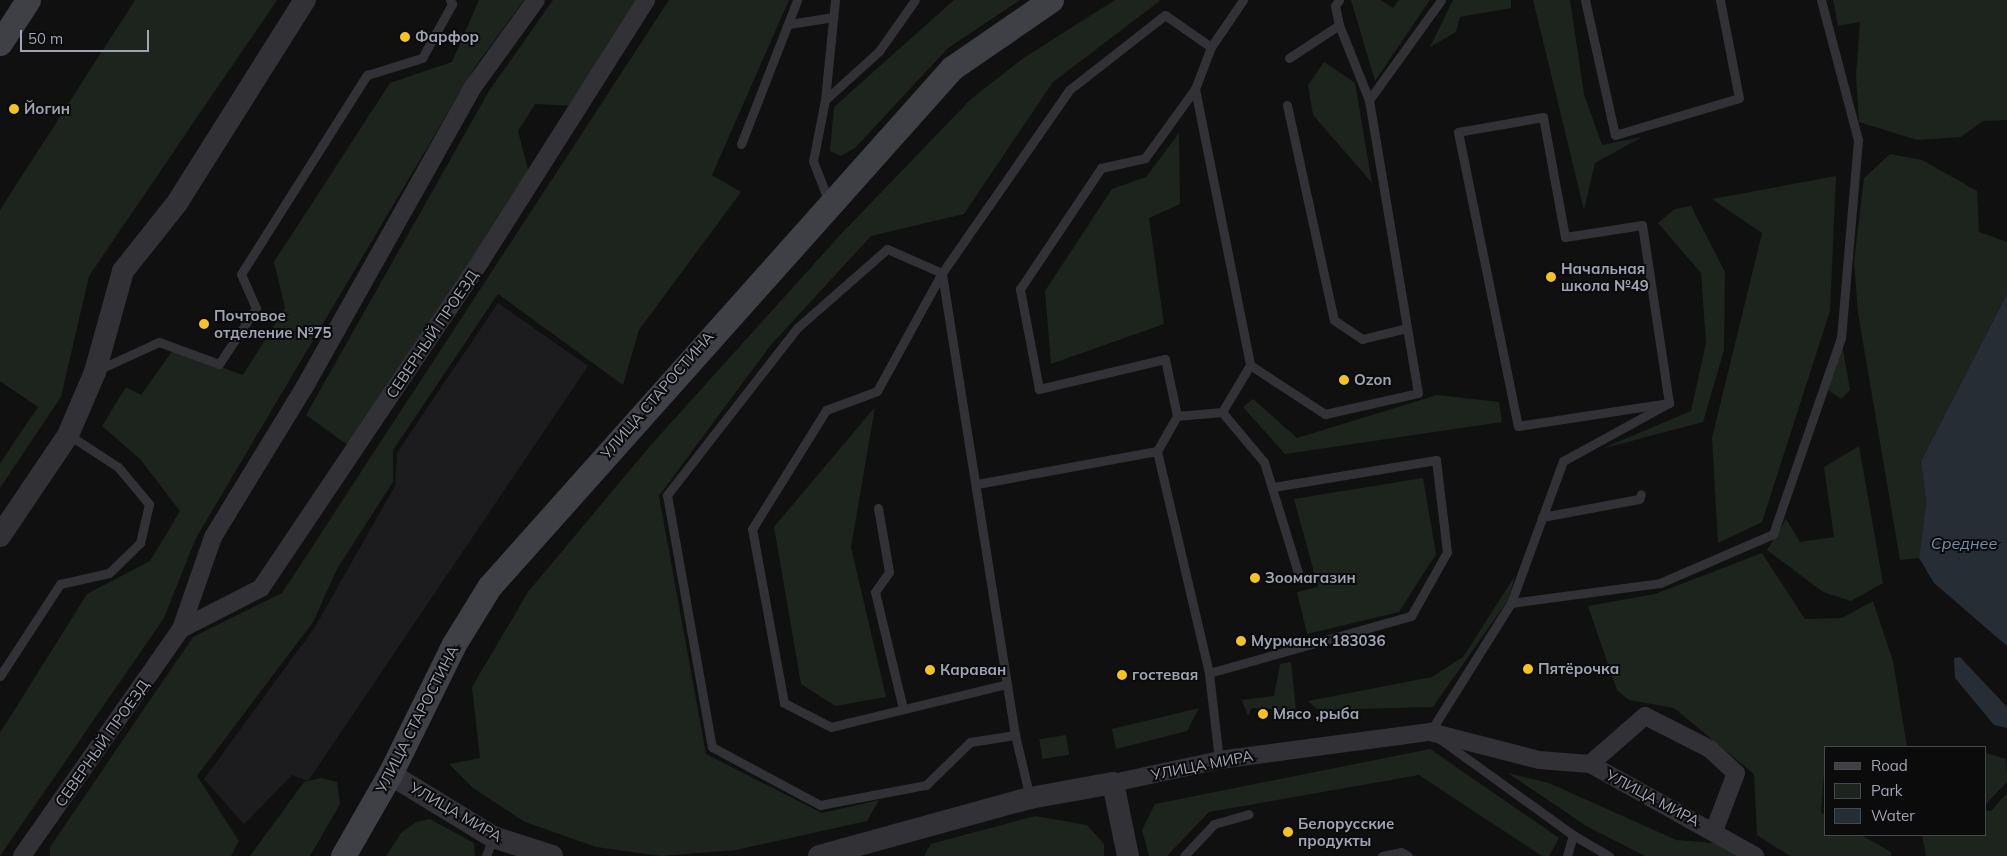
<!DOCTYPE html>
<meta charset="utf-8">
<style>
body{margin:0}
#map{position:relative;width:2007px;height:856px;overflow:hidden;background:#101011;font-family:Mulish,sans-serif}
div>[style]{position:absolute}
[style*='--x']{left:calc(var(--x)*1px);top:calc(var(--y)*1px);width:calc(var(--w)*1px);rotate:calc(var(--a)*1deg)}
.built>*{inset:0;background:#1c1c1e}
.green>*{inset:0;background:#1c241d;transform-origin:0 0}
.water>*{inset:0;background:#262d34}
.service>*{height:9px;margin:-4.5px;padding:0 4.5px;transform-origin:4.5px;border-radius:4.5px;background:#313136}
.minor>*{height:18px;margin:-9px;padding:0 9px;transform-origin:9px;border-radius:9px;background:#313136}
.tertiary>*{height:22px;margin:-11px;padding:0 11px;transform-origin:11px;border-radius:11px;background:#313136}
.secondary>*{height:25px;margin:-12.5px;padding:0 12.5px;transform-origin:12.5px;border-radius:12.5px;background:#3e4046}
.dots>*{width:14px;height:14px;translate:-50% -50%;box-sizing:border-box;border:2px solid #0b0b0c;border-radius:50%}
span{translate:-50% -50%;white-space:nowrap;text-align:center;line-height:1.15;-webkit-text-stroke:4px #0b0b0c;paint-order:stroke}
.poi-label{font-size:15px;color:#a0a4b2;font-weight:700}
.left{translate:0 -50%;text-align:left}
.street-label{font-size:15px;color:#a0a4b2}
.water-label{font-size:16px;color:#768eaf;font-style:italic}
.legend{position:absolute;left:1824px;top:746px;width:162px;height:90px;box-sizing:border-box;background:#0b0b0c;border:1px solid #47484e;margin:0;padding:6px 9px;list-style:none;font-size:15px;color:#a0a4b2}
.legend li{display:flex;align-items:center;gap:10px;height:25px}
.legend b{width:25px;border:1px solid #47484e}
.scale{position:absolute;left:20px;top:30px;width:129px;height:22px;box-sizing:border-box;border:2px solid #a0a4b2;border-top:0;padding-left:6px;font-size:15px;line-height:18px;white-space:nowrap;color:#a0a4b2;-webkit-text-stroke:4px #0b0b0c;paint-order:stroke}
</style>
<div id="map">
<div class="built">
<i style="clip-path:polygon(498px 303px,588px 366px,308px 781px,292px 775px,244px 824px,204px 779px,315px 627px,395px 486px,397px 453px)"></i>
</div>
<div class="green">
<i style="clip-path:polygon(135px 0,277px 0,89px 276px,61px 397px,0 488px,0 463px,38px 407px,0 381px,0 210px)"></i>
<i style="clip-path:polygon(479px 0,524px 0,475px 67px,196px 538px,164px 618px,0 856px,0 733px,87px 594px,150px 561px,180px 511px,140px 459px,102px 426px,126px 387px,141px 395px,173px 350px,243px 375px,285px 308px,274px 262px,390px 83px,452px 62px)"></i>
<i style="clip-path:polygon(553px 0,639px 0,576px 106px,535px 104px,518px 131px,530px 177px,352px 448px,306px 415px,489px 91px)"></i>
<i style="clip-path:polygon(669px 0,789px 0,712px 175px,741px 192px,639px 330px,623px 385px,498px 294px,393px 450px,393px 482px,337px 569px,313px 622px,197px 776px,239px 841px,231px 856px,50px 856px,50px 847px,193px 637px,282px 593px)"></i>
<i style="clip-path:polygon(954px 0,1020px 0,947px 49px,855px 148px,841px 156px,830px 151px,834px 107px)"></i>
<i style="clip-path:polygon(1115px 0,1161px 0,1053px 82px,964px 214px,871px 236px,770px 346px,659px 496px,706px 754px,822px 813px,879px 800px,867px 821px,736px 850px,661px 856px,596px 847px,525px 822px,473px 788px,449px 764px,480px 758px,472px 687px,528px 592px,650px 446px,841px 234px,971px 99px,1022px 59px)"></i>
<i style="clip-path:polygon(1351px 0,1381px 0,1393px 8px,1399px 0,1430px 0,1375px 81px)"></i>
<i style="clip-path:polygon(1453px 0,1511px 0,1511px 8px,1460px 17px,1456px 32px,1430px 47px)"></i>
<i style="clip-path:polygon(1533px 0,1570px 0,1584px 94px,1602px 145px,1642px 137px,1595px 163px,1584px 210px)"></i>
<i style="clip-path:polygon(1833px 0,2007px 0,2007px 120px,1983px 121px,1961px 137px,1917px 140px,1859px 122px,1856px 76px,1860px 22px,1838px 26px)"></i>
<i style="clip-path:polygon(1324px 62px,1355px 83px,1372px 183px,1313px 115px,1308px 85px)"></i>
<i style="clip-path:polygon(1179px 133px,1180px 204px,1149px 218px,1164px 324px,1051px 364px,1045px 291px,1112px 189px,1146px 177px)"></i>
<i style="clip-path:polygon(1890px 154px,1922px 160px,1977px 191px,1979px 232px,2007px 242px,2007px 294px,1921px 461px,1926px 502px,1919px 558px,1900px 560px,1858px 313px,1854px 261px,1864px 178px)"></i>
<i style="clip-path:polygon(1836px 176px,1830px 311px,1762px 522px,1718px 543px,1712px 438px,1762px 233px,1712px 199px)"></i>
<i style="clip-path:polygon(1691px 206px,1725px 272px,1724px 350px,1703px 422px,1601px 449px,1691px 411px,1706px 343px,1701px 273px,1658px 223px,1675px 209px)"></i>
<i style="clip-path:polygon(1841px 338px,1850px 390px,1841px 399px,1825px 388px)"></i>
<i style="clip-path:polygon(1437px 395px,1499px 402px,1502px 422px,1285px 454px,1243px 407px,1253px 399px,1297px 438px)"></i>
<i style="clip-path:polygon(875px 407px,851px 547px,886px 697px,835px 706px,801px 684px,774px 527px)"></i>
<i style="clip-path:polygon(1859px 446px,1883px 583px,1851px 601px,1823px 592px,1767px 550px,1786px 519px,1800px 542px,1834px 537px,1824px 467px)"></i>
<i style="clip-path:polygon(1423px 478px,1436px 554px,1399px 612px,1307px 634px,1297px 592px,1318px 587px,1294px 499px)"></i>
<i style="clip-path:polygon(1762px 553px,1805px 619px,1842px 618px,1873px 601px,1893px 661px,1907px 747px,1826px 747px,1821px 812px,1826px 815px,1826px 835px,1861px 835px,1891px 852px,1891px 856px,1790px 856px,1757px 835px,1754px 774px,1674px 708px,1629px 700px,1617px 690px,1588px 606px,1655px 594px)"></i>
<i style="clip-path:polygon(1515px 576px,1508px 600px,1433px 707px,1318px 710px,1308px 701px,1432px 677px,1463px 657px)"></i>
<i style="clip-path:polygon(1291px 662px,1296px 710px,1278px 716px,1273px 709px,1252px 708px,1248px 716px,1242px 700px,1274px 696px,1280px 664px)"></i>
<i style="clip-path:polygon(1199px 708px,1187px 731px,1116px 749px,1112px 729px)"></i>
<i style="left:1066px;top:735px;width:20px;height:27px;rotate:81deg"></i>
<i style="clip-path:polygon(1430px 749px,1559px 838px,1549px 856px,1542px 856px,1419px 775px,1209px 812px,1167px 856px,1149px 856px,1142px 830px,1155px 804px)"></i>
<i style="clip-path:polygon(1986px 753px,2006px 759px,2007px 782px,1986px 804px)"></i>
<i style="clip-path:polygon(1508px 773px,1549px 783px,1676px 840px,1726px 844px,1746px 856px,1645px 856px,1586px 826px)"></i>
<i style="clip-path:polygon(321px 778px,337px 782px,340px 804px,310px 856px,250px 856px,304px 782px)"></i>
<i style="clip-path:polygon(2007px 793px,2007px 856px,1926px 856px,1922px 835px,1986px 835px,1986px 810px,1991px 811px)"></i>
<i style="clip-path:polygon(1035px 816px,1087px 825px,1104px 844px,1104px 856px,924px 856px,931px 844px)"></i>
<i style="clip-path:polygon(430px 819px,474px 843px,475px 856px,386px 856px,401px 833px,416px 822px)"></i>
</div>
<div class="water">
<i style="clip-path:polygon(2007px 294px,2007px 646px,1934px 583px,1919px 558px,1926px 502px,1921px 461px)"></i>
<i style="clip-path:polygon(1960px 657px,2007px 707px,2007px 728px,1994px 725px,1955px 678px,1954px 658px)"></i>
</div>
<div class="service">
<i style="--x:1243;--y:0;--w:57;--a:124.2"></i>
<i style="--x:1211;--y:47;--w:45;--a:110.9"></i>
<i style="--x:1195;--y:89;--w:281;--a:78.7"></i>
<i style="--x:1250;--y:365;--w:90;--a:33.2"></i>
<i style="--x:1325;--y:414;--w:95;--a:-12.7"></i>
<i style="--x:1418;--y:393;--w:297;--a:-99.5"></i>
<i style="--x:1339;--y:0;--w:7;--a:124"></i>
<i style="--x:1335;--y:6;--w:19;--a:78"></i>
<i style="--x:1339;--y:25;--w:81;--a:68.2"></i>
<i style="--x:1369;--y:100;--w:123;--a:-54.2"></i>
<i style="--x:1585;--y:0;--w:138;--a:77.5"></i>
<i style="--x:1615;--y:135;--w:129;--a:-16.6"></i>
<i style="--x:1739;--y:98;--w:100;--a:-101"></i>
<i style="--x:789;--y:24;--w:45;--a:-9"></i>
<i style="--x:1289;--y:58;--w:60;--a:-33.4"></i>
<i style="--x:825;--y:100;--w:100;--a:-84.3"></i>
<i style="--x:1287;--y:105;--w:220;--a:77.7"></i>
<i style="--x:1334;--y:320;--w:34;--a:34"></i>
<i style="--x:1362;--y:339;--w:46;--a:-13.7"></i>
<i style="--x:741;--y:144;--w:155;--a:-68.7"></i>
<i style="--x:829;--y:202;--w:44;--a:-111.3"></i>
<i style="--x:813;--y:161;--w:62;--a:-78.9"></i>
<i style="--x:825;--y:100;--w:73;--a:-42.2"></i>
<i style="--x:879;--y:51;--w:62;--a:-54.8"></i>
<i style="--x:100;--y:369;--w:65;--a:-24.6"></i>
<i style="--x:159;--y:342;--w:64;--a:20.1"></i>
<i style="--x:219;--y:364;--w:67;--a:-56.5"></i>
<i style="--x:256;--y:308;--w:37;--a:-114"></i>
<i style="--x:241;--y:274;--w:236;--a:-57.7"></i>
<i style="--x:367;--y:75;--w:58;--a:-17.2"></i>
<i style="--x:422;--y:58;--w:62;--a:-60.9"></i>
<i style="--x:452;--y:4;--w:4;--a:-117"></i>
<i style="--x:1222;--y:412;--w:65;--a:50"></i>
<i style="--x:1264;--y:462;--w:122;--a:72.9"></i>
<i style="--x:1177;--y:416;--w:58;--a:-101.9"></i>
<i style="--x:1165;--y:359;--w:130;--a:166.6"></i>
<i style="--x:1039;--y:389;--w:102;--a:-100.8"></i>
<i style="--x:1020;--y:289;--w:146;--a:-56.2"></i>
<i style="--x:1101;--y:168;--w:45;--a:-12.8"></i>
<i style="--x:1145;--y:158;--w:85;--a:-54.1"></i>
<i style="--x:977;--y:484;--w:183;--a:-10.4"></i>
<i style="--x:878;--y:508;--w:65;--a:80.2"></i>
<i style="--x:889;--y:572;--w:24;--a:125"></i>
<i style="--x:875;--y:592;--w:120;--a:76.5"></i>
<i style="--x:1542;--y:517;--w:99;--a:-10.5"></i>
<i style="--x:1639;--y:499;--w:5;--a:-68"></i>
<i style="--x:1511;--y:603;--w:150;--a:-7.6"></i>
<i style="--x:1660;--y:583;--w:123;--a:-23.4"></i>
<i style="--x:1773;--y:534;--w:207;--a:-70.9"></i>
<i style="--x:1841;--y:338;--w:199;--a:-85.1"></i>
<i style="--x:1858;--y:140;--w:145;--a:-104.8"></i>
<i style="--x:1209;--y:673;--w:210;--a:-15.8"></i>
<i style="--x:1411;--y:616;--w:73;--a:-60.6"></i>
<i style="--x:1447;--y:552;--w:93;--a:-96.8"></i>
<i style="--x:1436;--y:460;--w:165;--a:170.6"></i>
<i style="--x:0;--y:676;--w:110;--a:-56.9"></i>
<i style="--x:60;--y:584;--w:50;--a:-12.7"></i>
<i style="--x:109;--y:573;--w:43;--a:-44.1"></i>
<i style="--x:140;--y:543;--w:40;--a:-77"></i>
<i style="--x:149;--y:504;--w:48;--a:-130"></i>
<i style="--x:118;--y:467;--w:59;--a:-146.9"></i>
<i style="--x:1007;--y:684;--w:181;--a:166.3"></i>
<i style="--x:831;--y:727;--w:53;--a:-152.9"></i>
<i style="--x:784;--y:703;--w:177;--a:-100.4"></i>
<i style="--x:752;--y:529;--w:140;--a:-58.1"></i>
<i style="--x:826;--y:410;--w:54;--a:-20.4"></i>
<i style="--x:877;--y:391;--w:135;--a:-61.2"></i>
<i style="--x:942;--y:273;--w:60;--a:-156.4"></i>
<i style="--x:887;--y:249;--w:120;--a:138.7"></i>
<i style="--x:797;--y:328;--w:212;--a:127.9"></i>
<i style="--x:667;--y:495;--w:256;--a:79.9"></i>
<i style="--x:712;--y:747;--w:123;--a:28.2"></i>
<i style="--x:820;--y:805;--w:108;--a:-10.7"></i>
<i style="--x:926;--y:785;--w:62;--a:-44.3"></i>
<i style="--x:970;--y:742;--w:46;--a:-8.8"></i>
<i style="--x:1219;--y:760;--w:88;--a:-96.6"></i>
<i style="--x:1209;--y:673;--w:228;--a:-103.2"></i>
<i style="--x:1157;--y:451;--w:40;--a:-60.3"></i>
<i style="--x:1177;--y:416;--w:45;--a:-5.1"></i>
<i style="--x:1222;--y:412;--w:55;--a:-59.2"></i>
<i style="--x:1030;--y:798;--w:65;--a:-103.4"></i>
<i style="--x:1015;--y:735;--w:468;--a:-99"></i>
<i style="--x:942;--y:273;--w:223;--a:-55.2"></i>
<i style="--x:1069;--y:90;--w:122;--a:-38"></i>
<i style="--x:1165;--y:15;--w:56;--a:34.8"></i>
<i style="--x:1573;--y:835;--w:42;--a:30.3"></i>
<i style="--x:486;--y:856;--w:19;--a:-69"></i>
<i style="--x:1184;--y:856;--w:44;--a:-46.8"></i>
<i style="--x:1214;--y:824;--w:36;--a:-16"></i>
<i style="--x:1382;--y:856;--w:19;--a:-12"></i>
<i style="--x:1401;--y:852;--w:8;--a:30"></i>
<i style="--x:1567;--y:856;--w:22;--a:-74"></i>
<i style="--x:1573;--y:835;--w:176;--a:-144.2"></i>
<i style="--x:1430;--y:732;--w:152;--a:-57.9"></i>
<i style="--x:1511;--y:603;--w:151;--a:-69.9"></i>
<i style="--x:1563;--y:461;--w:121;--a:-28.7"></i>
<i style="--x:1669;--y:403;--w:180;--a:-98.6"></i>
<i style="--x:1642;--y:225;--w:78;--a:171.1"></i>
<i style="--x:1565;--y:237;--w:122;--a:-100.4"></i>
<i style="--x:1543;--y:117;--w:86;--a:170"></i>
<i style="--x:1458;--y:132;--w:300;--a:78.5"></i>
<i style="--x:1518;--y:426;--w:153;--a:-8.7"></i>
</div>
<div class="minor">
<i style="--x:181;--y:629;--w:97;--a:-70.8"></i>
<i style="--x:213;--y:537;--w:175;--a:-58.6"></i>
<i style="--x:304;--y:388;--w:345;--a:-60.7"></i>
<i style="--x:473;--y:87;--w:107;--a:-54.1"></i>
<i style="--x:1590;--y:764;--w:73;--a:-41.1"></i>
<i style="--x:1645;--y:716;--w:73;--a:26.9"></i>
<i style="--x:1710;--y:749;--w:35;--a:43"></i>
<i style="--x:1736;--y:773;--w:62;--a:110.8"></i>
<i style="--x:1113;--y:783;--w:108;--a:-12.2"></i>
<i style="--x:1219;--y:760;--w:213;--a:-7.6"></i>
<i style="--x:1430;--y:732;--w:113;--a:14.4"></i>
<i style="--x:1539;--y:760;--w:51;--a:4.5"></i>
<i style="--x:1590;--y:764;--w:189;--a:29.1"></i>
<i style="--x:22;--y:856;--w:277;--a:-55"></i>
<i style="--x:181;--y:629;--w:90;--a:-27.1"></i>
<i style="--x:261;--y:588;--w:393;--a:-56.1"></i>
<i style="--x:480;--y:262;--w:310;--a:-57.6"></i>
</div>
<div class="tertiary">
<i style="--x:0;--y:536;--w:122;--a:-56"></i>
<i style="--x:68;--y:435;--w:69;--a:-66.8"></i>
<i style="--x:95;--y:372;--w:105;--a:-74.5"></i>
<i style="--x:123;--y:271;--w:87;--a:-51.5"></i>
<i style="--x:177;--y:203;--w:240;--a:-57.8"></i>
<i style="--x:390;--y:774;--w:121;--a:31.5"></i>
<i style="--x:493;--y:837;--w:62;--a:17.9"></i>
<i style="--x:819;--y:856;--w:219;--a:-15.4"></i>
<i style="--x:1030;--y:798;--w:84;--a:-10.2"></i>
<i style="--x:1113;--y:783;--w:75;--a:78.4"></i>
</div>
<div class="secondary">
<i style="--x:0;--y:43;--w:51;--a:-56.9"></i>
<i style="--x:343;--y:856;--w:95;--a:-60.2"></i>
<i style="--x:390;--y:774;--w:145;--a:-63.8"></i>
<i style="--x:454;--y:644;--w:67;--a:-58.4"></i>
<i style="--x:489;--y:587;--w:696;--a:-48.26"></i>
<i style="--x:952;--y:68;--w:120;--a:-34.5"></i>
</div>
<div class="dots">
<i style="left:405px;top:37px;background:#f5c424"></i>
<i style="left:14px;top:109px;background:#f5c424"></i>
<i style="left:1551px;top:277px;background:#f5c424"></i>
<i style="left:204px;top:324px;background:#f5c424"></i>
<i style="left:1344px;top:380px;background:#f5c424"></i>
<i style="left:1255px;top:578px;background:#f5c424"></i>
<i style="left:1241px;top:641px;background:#f5c424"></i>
<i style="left:1528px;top:669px;background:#f5c424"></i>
<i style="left:930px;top:670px;background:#f5c424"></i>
<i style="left:1122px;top:675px;background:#f5c424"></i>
<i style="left:1263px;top:714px;background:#f5c424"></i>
<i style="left:1288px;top:832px;background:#f5c424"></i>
</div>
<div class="poi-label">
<span class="left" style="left:415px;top:37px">Фарфор</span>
<span class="left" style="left:24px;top:109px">Йогин</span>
<span class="left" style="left:1561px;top:277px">Начальная<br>школа №49</span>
<span class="left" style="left:214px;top:324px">Почтовое<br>отделение №75</span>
<span class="left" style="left:1354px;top:380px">Ozon</span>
<span class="left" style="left:1265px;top:578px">Зоомагазин</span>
<span class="left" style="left:1251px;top:641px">Мурманск 183036</span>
<span class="left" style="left:1538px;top:669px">Пятёрочка</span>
<span class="left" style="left:940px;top:670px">Караван</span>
<span class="left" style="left:1132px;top:675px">гостевая</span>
<span class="left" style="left:1273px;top:714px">Мясо ,рыба</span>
<span class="left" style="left:1298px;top:832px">Белорусские<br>продукты</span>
</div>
<div class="street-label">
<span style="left:432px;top:334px;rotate:-56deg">СЕВЕРНЫЙ ПРОЕЗД</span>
<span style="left:657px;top:395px;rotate:-49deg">УЛИЦА СТАРОСТИНА</span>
<span style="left:417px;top:719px;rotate:-63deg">УЛИЦА СТАРОСТИНА</span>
<span style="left:102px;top:743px;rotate:-55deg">СЕВЕРНЫЙ ПРОЕЗД</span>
<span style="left:1202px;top:765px;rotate:-11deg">УЛИЦА МИРА</span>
<span style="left:1653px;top:798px;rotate:28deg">УЛИЦА МИРА</span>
<span style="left:456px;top:812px;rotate:30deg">УЛИЦА МИРА</span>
</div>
<div class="water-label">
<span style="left:1964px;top:543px">Среднее</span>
</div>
<ul class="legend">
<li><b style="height:6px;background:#3e4046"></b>Road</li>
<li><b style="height:14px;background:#1c241d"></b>Park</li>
<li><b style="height:14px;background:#262d34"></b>Water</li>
</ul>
<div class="scale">50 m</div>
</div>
